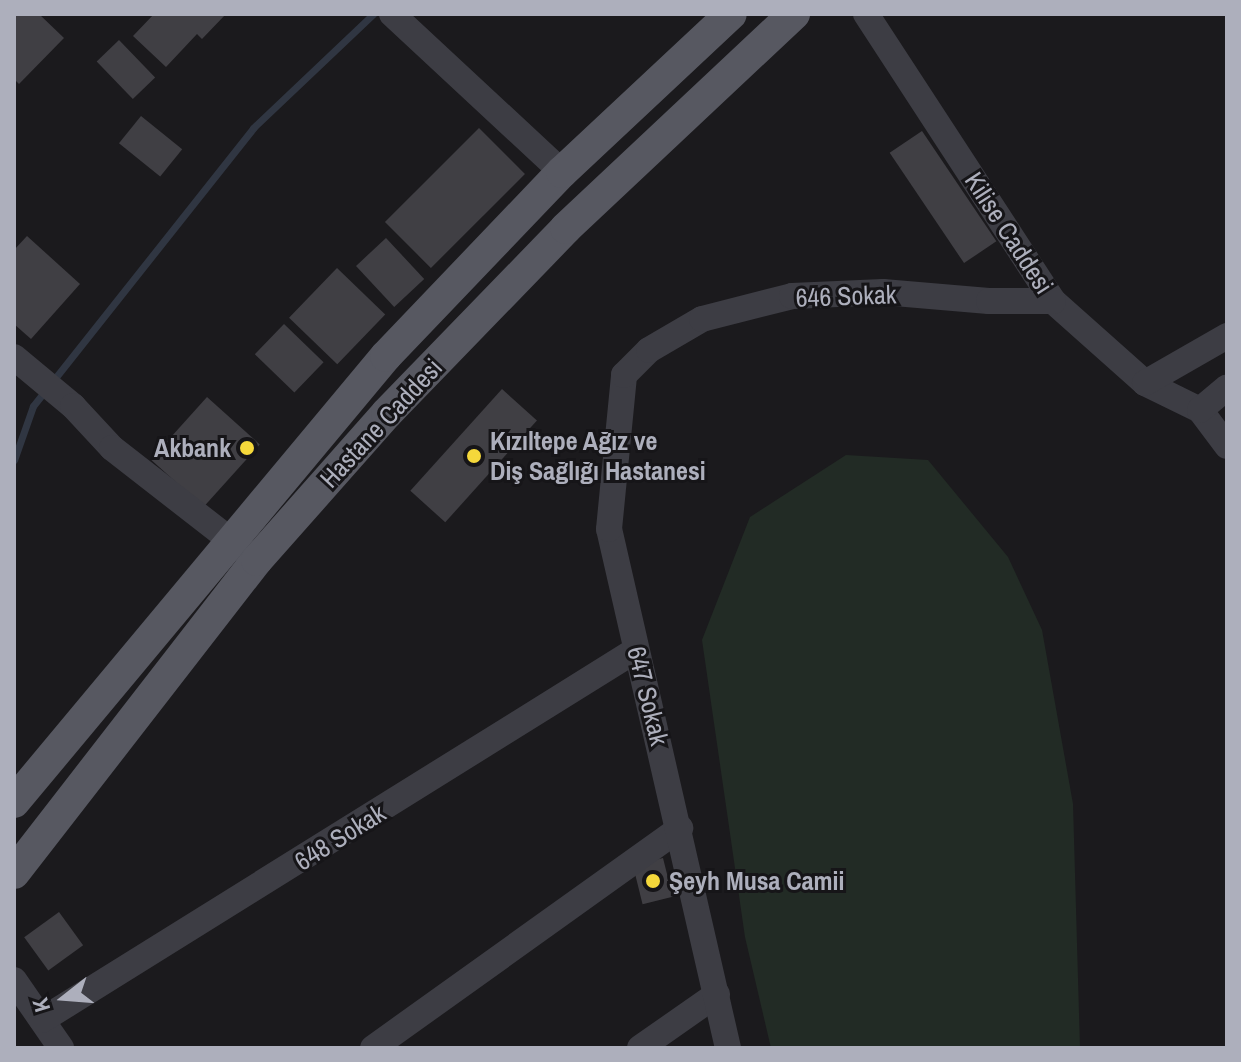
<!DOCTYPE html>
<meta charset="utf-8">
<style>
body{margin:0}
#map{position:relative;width:1241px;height:1062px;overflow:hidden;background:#1b1a1d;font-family:"Archivo Narrow",sans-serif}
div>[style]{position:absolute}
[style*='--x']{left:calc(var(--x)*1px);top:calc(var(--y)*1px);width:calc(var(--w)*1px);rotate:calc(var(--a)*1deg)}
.green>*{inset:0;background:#222b25}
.stream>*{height:7px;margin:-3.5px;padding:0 3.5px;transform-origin:3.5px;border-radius:3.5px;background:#303642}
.building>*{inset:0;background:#403f44;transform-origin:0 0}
.minor>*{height:26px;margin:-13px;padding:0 13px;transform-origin:13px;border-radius:13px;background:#3d3d44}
.major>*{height:32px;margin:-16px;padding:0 16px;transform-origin:16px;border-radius:16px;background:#575861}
.dots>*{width:22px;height:22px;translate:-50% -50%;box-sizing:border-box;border:4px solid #161518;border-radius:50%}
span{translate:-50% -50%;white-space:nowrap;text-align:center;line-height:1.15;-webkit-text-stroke:6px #161518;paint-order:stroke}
.street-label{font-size:26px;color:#adafbc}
.poi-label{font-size:26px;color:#adafbc;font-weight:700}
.left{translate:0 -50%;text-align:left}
.right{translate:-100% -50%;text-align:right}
.frame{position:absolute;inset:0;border:16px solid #adafbc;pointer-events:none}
.north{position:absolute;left:24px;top:958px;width:80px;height:80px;-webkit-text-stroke:6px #161518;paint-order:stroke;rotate:253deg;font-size:22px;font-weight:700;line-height:32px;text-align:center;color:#adafbc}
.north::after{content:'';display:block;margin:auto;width:28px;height:36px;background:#adafbc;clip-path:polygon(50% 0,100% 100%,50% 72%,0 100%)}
</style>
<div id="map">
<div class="green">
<i style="clip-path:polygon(846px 455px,928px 460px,1008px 557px,1042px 630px,1073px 804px,1080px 1048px,771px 1048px,745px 937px,702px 640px,750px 517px)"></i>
</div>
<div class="stream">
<i style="--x:14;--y:460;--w:57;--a:-70.6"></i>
<i style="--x:33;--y:406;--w:355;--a:-51.6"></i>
<i style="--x:253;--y:128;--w:166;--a:-43.5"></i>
</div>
<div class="building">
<i style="clip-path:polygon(14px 14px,39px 14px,64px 38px,19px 84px,14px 79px)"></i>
<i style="clip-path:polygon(154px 14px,226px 14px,202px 39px,197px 34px,166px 67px,133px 36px)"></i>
<i style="left:119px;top:40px;width:52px;height:31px;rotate:46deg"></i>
<i style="left:141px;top:116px;width:53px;height:35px;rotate:39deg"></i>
<i style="left:479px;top:128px;width:65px;height:133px;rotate:45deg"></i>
<i style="left:922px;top:131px;width:133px;height:39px;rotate:56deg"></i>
<i style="clip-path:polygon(27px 236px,80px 284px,31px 339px,14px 324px,14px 250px)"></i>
<i style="left:386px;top:238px;width:56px;height:41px;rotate:47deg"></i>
<i style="left:337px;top:268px;width:67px;height:69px;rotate:44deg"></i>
<i style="left:284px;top:324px;width:55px;height:42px;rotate:44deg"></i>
<i style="left:502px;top:389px;width:47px;height:137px;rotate:42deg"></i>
<i style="left:207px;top:397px;width:71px;height:84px;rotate:42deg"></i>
<i style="left:663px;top:858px;width:40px;height:31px;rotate:76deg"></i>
<i style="left:59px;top:912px;width:41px;height:43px;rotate:54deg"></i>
</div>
<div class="minor">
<i style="--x:392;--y:14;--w:232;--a:42.9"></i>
<i style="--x:866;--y:14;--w:343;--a:56.9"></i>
<i style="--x:1053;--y:301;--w:123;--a:41.7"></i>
<i style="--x:1145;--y:383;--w:61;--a:26.1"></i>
<i style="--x:1200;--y:410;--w:45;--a:53.1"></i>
<i style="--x:14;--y:357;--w:77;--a:39.7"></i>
<i style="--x:73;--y:406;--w:57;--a:47.1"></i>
<i style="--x:112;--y:448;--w:171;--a:37.9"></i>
<i style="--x:1145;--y:383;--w:95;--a:-29.8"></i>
<i style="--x:1200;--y:410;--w:35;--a:-40"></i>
<i style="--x:14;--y:980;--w:83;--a:55.3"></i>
<i style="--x:42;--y:1020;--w:700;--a:-31.92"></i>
<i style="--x:373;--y:1048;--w:378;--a:-35.6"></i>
<i style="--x:640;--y:1048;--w:94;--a:-35"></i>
<i style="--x:728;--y:1048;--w:532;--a:-102.91"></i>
<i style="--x:609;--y:529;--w:155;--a:-84.4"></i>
<i style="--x:624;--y:375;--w:35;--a:-45"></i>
<i style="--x:649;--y:350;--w:61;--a:-30.3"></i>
<i style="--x:702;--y:319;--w:93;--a:-14.3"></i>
<i style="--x:792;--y:296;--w:91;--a:-2.5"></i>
<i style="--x:883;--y:292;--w:106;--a:4.9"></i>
<i style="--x:989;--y:301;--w:64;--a:0"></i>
</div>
<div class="major">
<i style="--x:14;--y:802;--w:581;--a:-50.17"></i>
<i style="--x:386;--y:356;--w:255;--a:-46.3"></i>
<i style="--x:562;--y:172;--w:231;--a:-43.1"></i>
<i style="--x:14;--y:873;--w:396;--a:-52.2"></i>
<i style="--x:257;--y:560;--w:196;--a:-48.5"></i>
<i style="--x:387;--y:413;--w:257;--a:-45.9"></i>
<i style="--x:566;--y:228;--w:313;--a:-43.2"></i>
</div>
<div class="dots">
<i style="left:247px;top:448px;background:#f5d83b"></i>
<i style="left:474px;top:456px;background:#f5d83b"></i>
<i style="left:653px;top:881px;background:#f5d83b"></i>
</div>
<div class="street-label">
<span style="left:1009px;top:233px;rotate:57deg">Kilise Caddesi</span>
<span style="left:846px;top:296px;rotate:-2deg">646 Sokak</span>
<span style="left:381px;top:423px;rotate:-47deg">Hastane Caddesi</span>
<span style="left:648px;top:696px;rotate:76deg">647 Sokak</span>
<span style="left:340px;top:837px;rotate:-32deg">648 Sokak</span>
</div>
<div class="poi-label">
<span class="left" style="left:490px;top:456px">Kızıltepe Ağız ve<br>Diş Sağlığı Hastanesi</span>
<span class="right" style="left:231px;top:448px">Akbank</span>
<span class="left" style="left:669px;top:881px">Şeyh Musa Camii</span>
</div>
<div class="frame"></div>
<div class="north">K</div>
</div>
